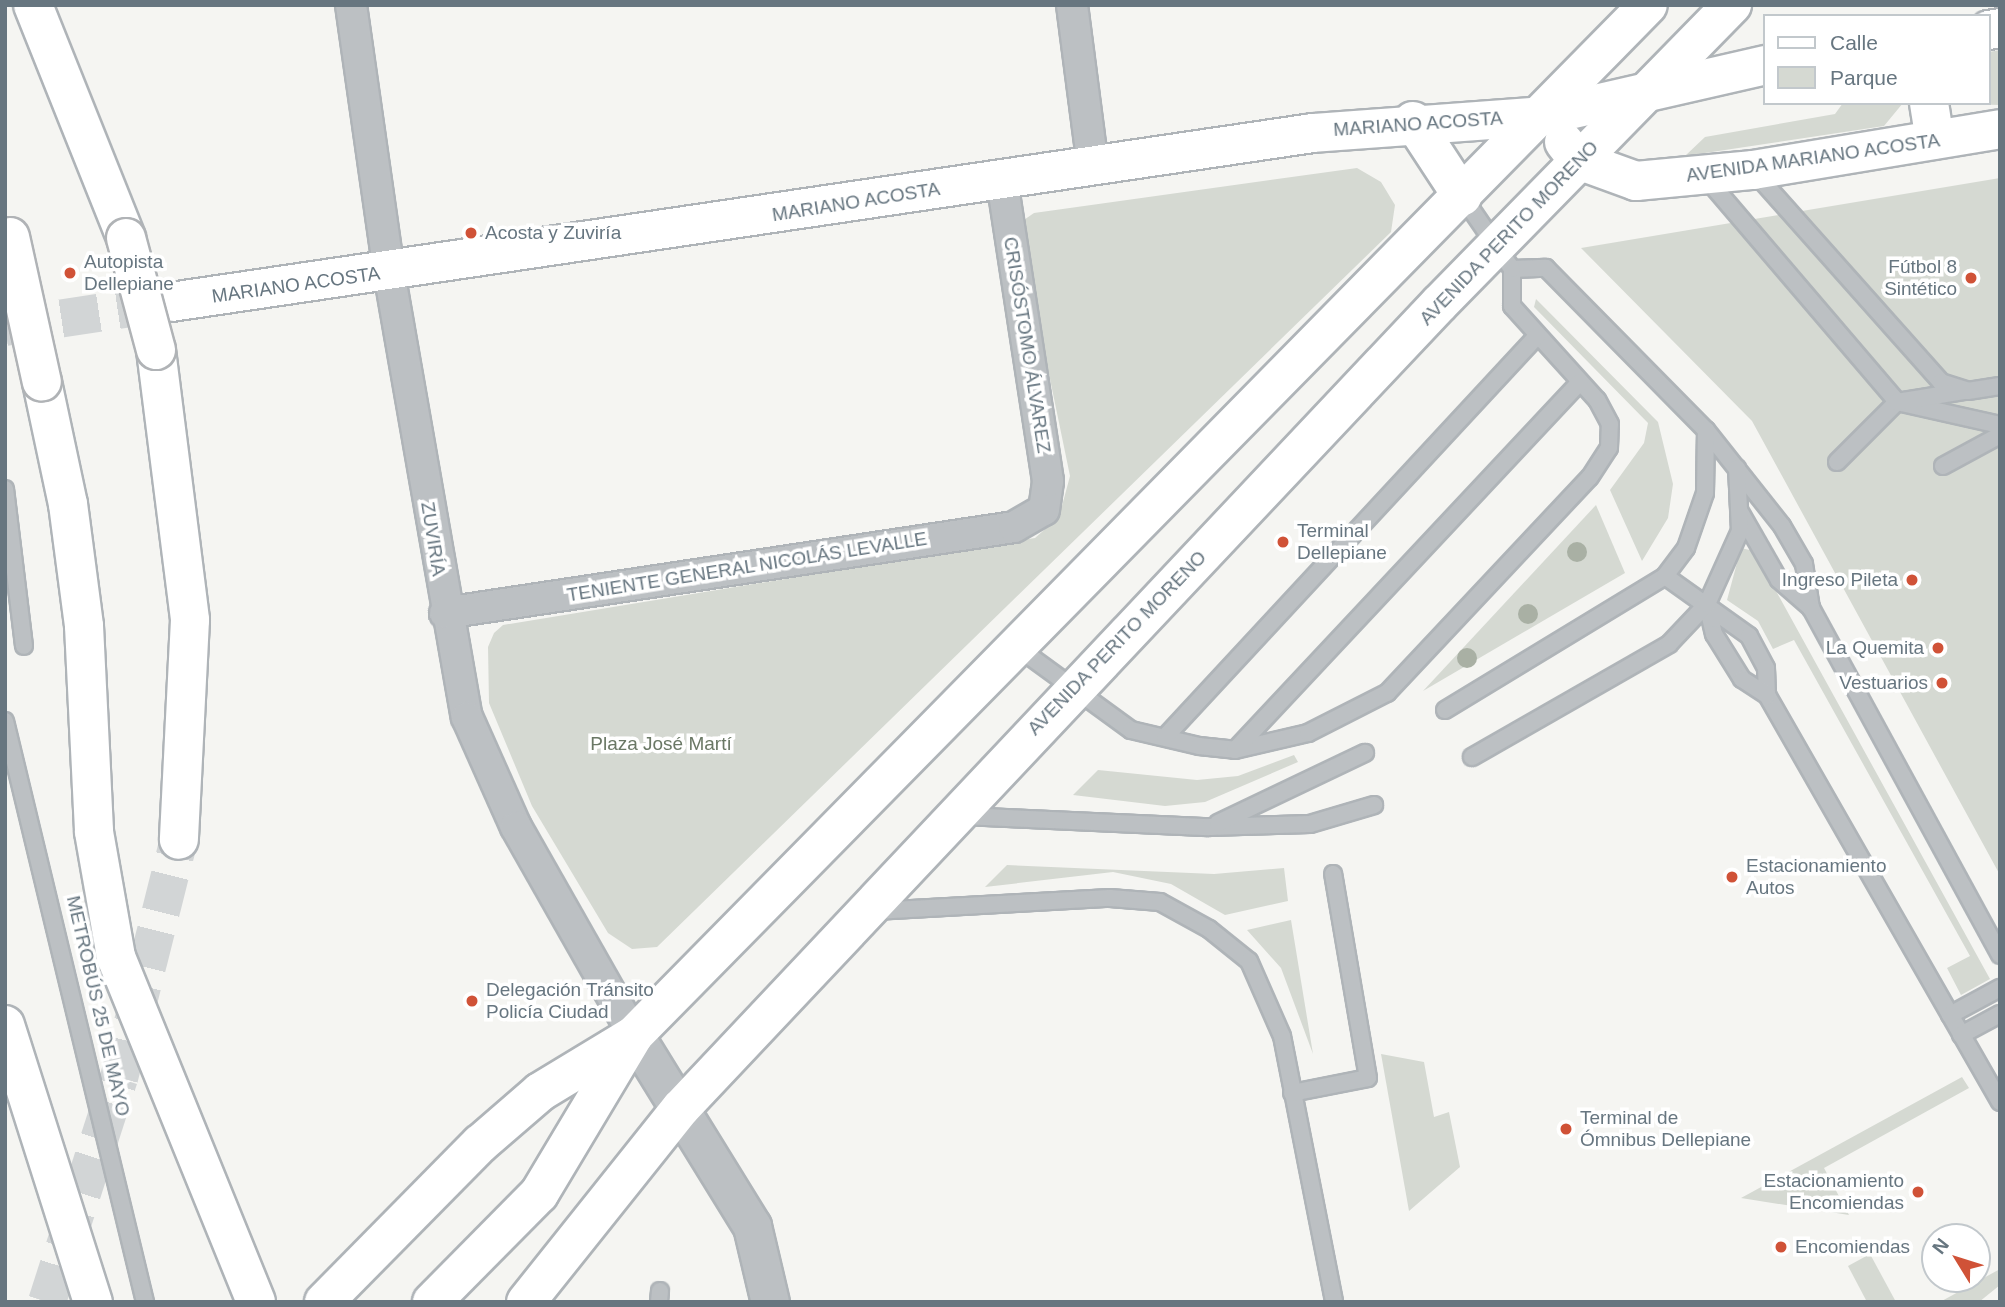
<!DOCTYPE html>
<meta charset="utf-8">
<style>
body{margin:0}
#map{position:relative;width:2005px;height:1307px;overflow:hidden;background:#f5f5f2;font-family:Arial,sans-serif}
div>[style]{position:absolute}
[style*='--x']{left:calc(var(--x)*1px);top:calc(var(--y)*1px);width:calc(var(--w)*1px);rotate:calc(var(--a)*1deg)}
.green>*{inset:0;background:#d5d9d2}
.secondary-tunnel>*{height:38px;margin-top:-19px;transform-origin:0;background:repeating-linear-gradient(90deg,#d2d5d6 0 38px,transparent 0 57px)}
.motorway-tunnel>*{height:38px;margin-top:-19px;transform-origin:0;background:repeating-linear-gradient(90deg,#d2d5d6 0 38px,transparent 0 57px)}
.roads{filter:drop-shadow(2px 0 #afb4b8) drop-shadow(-2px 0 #afb4b8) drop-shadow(0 2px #afb4b8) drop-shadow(0 -2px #afb4b8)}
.service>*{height:16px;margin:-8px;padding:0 8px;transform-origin:8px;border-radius:8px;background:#bcc0c3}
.minor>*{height:30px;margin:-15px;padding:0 15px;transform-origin:15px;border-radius:15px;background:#bcc0c3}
.tertiary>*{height:37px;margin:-18.5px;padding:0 18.5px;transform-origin:18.5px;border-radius:18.5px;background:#bcc0c3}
.secondary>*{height:38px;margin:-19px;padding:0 19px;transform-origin:19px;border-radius:19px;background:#fff}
.motorway>*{height:38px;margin:-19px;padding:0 19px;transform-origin:19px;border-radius:19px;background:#fff}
.bridges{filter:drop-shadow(2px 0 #b0b3b6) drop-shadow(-2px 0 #b0b3b6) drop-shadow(0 2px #b0b3b6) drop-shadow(0 -2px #b0b3b6)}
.motorway-bridge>*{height:38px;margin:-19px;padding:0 19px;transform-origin:19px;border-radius:19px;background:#fff}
.trees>*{width:20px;height:20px;margin:-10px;border-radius:50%;background:#a9b0a4}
.dots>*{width:19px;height:19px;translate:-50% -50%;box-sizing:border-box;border:4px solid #fff;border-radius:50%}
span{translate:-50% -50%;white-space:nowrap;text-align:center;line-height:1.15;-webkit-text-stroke:7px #fff;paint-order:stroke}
.street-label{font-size:19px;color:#677680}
.poi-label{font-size:19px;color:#677680}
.left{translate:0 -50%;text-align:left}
.right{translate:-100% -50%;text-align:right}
.park-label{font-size:19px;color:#6a7865}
.frame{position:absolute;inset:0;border:7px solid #677680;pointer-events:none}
.legend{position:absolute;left:1763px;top:14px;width:228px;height:91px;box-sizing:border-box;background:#fff;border:2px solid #c2c8cc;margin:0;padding:9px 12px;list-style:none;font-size:21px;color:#677680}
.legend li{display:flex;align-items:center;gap:14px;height:35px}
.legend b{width:35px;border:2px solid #c2c8cc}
.north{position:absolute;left:1921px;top:1223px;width:70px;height:70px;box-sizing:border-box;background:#fff;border:2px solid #c2c8cc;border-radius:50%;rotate:308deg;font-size:19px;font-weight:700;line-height:28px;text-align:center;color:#677680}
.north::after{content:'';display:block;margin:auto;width:24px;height:32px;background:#d05237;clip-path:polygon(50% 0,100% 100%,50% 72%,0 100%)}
</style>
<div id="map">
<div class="green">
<i style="clip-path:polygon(2000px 50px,2000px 105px,1962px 104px,1989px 103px,1989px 52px)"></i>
<i style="clip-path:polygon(1843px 103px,1903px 103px,1884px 126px,1685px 156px,1705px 137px,1835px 114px)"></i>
<i style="clip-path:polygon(1357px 168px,1381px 182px,1395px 205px,1391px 232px,657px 947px,632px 949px,608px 933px,532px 806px,489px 703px,488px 647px,494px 633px,503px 625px,1035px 538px,1059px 517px,1070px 476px,1018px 224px,1034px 213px)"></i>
<i style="clip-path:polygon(2000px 178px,2000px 875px,1752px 421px,1581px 248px)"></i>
<i style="clip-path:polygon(1536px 299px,1658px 422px,1673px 484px,1668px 518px,1642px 561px,1610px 490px,1644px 443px,1648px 423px,1534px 307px)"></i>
<i style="clip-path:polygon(1596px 505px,1625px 573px,1423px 691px)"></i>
<i style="clip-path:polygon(1741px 548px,1754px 551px,1990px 979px,1961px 995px,1947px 968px,1970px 956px,1794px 640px,1773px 649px,1758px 621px,1727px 600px)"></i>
<i style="clip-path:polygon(1294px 755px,1298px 762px,1205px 802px,1165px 806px,1073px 795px,1098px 770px,1197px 780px,1238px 776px)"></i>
<i style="clip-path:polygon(1007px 865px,1214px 874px,1284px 868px,1288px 901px,1225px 915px,1171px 884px,1113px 872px,985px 887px)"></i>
<i style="clip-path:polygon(1291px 920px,1313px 1054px,1281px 968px,1247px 930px)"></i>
<i style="clip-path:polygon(1381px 1054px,1424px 1062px,1434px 1117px,1449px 1112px,1460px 1167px,1409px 1211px)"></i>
<i style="clip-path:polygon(1962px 1077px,1969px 1088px,1824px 1168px,1849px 1215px,1741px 1198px)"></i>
<i style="clip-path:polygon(1870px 1254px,1896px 1302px,1867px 1302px,1848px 1266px)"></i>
<i style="clip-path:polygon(2000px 1269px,2000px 1285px,1979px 1302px,1940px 1302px)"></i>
</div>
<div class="secondary-tunnel">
<i style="--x:5;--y:327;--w:168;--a:-8.6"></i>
</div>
<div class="motorway-tunnel">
<i style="--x:47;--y:1302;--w:235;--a:-72.2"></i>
<i style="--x:119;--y:1078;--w:245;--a:-75.9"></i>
</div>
<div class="roads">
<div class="service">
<i style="--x:1754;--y:172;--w:281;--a:48.3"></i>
<i style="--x:1941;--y:382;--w:28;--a:18"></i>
<i style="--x:1968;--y:391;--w:32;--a:-9"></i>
<i style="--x:1706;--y:178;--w:294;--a:49.5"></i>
<i style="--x:1897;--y:402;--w:106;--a:12.6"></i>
<i style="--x:1512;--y:269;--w:34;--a:-2"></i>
<i style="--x:1546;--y:268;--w:228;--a:45.4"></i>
<i style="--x:1706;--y:430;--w:122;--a:51.6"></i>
<i style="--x:1782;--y:526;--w:44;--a:59.9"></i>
<i style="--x:1804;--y:564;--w:45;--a:81"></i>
<i style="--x:1811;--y:608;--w:395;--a:61.4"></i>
<i style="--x:1837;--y:462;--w:85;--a:-45"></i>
<i style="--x:1897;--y:402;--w:69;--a:-9.2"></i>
<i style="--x:1943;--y:466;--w:65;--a:-28.5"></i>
<i style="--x:5;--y:489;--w:158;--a:83.1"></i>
<i style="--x:1740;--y:512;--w:78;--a:60.2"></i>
<i style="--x:1779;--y:580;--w:43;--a:41.2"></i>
<i style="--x:1665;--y:576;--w:103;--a:35.5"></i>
<i style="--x:1749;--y:636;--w:36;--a:62"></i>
<i style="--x:1766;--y:668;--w:27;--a:88"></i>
<i style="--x:1767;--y:695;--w:469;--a:60.2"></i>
<i style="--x:1707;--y:604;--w:31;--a:77"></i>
<i style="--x:1714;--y:634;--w:53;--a:58.1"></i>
<i style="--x:1742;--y:679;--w:30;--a:33"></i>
<i style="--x:1017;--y:647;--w:141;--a:36.1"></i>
<i style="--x:1131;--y:730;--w:70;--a:13.2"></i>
<i style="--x:1199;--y:746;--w:36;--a:6"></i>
<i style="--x:1235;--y:750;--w:75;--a:-13.1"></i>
<i style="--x:1308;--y:733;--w:89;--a:-26.9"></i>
<i style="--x:1387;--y:693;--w:296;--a:-46.8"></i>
<i style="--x:1590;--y:477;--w:35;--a:-57"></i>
<i style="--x:1609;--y:448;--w:24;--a:-88"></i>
<i style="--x:1610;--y:424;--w:27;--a:-118"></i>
<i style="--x:1597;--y:400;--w:127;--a:-132.1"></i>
<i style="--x:1512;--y:306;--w:37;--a:-90"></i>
<i style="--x:1512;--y:269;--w:88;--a:-124.4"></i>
<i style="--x:1445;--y:710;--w:258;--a:-31.3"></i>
<i style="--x:1665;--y:576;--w:35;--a:-53"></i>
<i style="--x:1686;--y:548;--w:58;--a:-70.9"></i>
<i style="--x:1705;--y:493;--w:63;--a:-89.1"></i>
<i style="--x:5;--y:721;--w:598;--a:76.45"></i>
<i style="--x:1165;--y:737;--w:547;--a:-47.15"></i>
<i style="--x:1235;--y:750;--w:504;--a:-46.85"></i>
<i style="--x:1472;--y:757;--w:227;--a:-29.8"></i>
<i style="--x:1669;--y:644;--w:55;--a:-46.5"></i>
<i style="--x:1707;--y:604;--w:80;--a:-65.7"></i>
<i style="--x:1740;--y:531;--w:63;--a:-92.7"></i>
<i style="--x:963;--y:816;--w:246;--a:2.6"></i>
<i style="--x:1209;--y:827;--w:101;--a:-1.7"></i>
<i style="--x:1310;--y:824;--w:67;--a:-16.5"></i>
<i style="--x:1218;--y:823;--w:163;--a:-25.5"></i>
<i style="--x:875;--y:911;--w:235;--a:-3.2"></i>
<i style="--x:1110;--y:898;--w:50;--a:4.6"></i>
<i style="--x:1160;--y:902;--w:56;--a:28.9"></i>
<i style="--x:1209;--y:929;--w:51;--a:38.7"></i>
<i style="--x:1249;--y:961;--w:82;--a:66.3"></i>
<i style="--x:1282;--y:1036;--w:271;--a:78.9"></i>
<i style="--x:1950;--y:1015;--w:57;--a:-28.4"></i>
<i style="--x:1961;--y:1035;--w:44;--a:-28.3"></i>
<i style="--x:1292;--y:1093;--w:77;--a:-11.2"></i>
<i style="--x:1368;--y:1078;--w:207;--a:-99.7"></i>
<i style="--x:659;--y:1302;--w:11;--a:-85"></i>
</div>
<div class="minor">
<i style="--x:351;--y:5;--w:270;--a:81.9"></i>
<i style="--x:389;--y:272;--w:452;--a:80.1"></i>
<i style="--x:467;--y:717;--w:120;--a:66"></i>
<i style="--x:516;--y:827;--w:239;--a:60.4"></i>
<i style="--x:1072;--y:5;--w:163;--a:82.6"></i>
<i style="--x:445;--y:613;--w:575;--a:-8.59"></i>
<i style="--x:1014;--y:527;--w:34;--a:-30"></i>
<i style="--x:1044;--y:510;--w:29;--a:-82"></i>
<i style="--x:1048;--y:481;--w:304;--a:-98.7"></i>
</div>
<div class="tertiary">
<i style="--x:634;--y:1035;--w:225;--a:58.3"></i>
<i style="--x:752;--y:1226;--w:78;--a:76.7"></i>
</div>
<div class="secondary">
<i style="--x:1989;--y:30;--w:11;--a:-10"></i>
<i style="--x:1929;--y:103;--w:37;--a:81"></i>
<i style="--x:1413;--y:121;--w:90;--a:56.8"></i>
<i style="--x:1564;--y:142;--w:23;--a:52"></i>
<i style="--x:1578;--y:160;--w:62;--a:19.9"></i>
<i style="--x:1636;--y:181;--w:118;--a:-5.4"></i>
<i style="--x:1753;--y:170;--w:250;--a:-9.4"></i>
<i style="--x:171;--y:302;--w:1154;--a:-8.42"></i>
<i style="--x:1313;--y:133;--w:231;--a:-4.2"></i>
<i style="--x:1543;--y:116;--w:228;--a:-12.9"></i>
<i style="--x:432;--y:1302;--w:152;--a:-45.3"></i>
<i style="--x:539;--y:1194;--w:185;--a:-59.1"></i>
<i style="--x:634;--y:1035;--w:1445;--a:-45.45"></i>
<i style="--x:526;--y:1302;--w:248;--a:-51.4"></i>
<i style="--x:681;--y:1108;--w:1105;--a:-46.69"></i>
<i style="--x:1439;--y:304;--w:419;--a:-45.6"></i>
</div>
<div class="motorway">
<i style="--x:33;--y:5;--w:251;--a:68.2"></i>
<i style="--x:156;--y:350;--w:272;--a:82.8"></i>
<i style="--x:190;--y:620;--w:220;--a:92.9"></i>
<i style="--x:42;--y:382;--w:125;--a:78"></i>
<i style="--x:68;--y:504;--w:123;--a:82.5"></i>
<i style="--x:84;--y:626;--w:206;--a:87.2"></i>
<i style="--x:94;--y:832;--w:127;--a:80"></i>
<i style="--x:116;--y:957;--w:372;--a:67.9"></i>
<i style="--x:5;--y:1025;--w:291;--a:72.4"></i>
<i style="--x:324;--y:1302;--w:222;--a:-45.4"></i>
<i style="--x:480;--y:1144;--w:79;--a:-40.9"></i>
<i style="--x:540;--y:1092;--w:110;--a:-31.2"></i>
</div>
</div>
<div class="bridges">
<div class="motorway-bridge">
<i style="--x:10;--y:237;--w:148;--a:77.6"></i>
<i style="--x:126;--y:238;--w:116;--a:75"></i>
</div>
</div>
<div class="trees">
<i style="left:1577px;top:552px"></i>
<i style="left:1528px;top:614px"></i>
<i style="left:1467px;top:658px"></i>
</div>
<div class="dots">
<i style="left:471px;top:233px;background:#d05237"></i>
<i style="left:70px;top:273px;background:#d05237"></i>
<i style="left:1971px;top:278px;background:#d05237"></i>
<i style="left:1283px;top:542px;background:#d05237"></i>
<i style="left:1912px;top:580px;background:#d05237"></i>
<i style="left:1938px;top:648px;background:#d05237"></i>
<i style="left:1942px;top:683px;background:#d05237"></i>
<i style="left:1732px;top:877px;background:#d05237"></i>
<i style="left:472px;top:1001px;background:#d05237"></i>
<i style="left:1566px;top:1129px;background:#d05237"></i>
<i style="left:1918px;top:1192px;background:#d05237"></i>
<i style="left:1781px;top:1247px;background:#d05237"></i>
</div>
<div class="street-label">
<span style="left:1418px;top:124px;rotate:-4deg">MARIANO ACOSTA</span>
<span style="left:1813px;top:158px;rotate:-8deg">AVENIDA MARIANO ACOSTA</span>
<span style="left:856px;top:202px;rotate:-9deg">MARIANO ACOSTA</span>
<span style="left:1509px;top:233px;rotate:-46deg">AVENIDA PERITO MORENO</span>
<span style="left:296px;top:285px;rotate:-8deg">MARIANO ACOSTA</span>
<span style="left:1027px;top:345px;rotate:81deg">CRISÓSTOMO ÁLVAREZ</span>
<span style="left:433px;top:539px;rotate:81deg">ZUVIRÍA</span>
<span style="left:747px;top:567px;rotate:-9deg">TENIENTE GENERAL NICOLÁS LEVALLE</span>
<span style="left:1117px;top:643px;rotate:-46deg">AVENIDA PERITO MORENO</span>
<span style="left:98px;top:1006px;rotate:77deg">METROBÚS 25 DE MAYO</span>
</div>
<div class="poi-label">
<span class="left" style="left:485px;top:233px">Acosta y Zuviría</span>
<span class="left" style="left:84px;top:273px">Autopista<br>Dellepiane</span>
<span class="right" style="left:1957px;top:278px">Fútbol 8<br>Sintético</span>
<span class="left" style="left:1297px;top:542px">Terminal<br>Dellepiane</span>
<span class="right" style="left:1898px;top:580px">Ingreso Pileta</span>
<span class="right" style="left:1924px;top:648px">La Quemita</span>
<span class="right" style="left:1928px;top:683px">Vestuarios</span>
<span class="left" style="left:1746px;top:877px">Estacionamiento<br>Autos</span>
<span class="left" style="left:486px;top:1001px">Delegación Tránsito<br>Policía Ciudad</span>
<span class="left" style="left:1580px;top:1129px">Terminal de<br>Ómnibus Dellepiane</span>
<span class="right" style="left:1904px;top:1192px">Estacionamiento<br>Encomiendas</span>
<span class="left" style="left:1795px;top:1247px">Encomiendas</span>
</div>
<div class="park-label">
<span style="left:661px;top:744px">Plaza José Martí</span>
</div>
<div class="frame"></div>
<ul class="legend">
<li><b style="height:9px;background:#fff"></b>Calle</li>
<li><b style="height:19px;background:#d5d9d2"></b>Parque</li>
</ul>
<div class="north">N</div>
</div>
